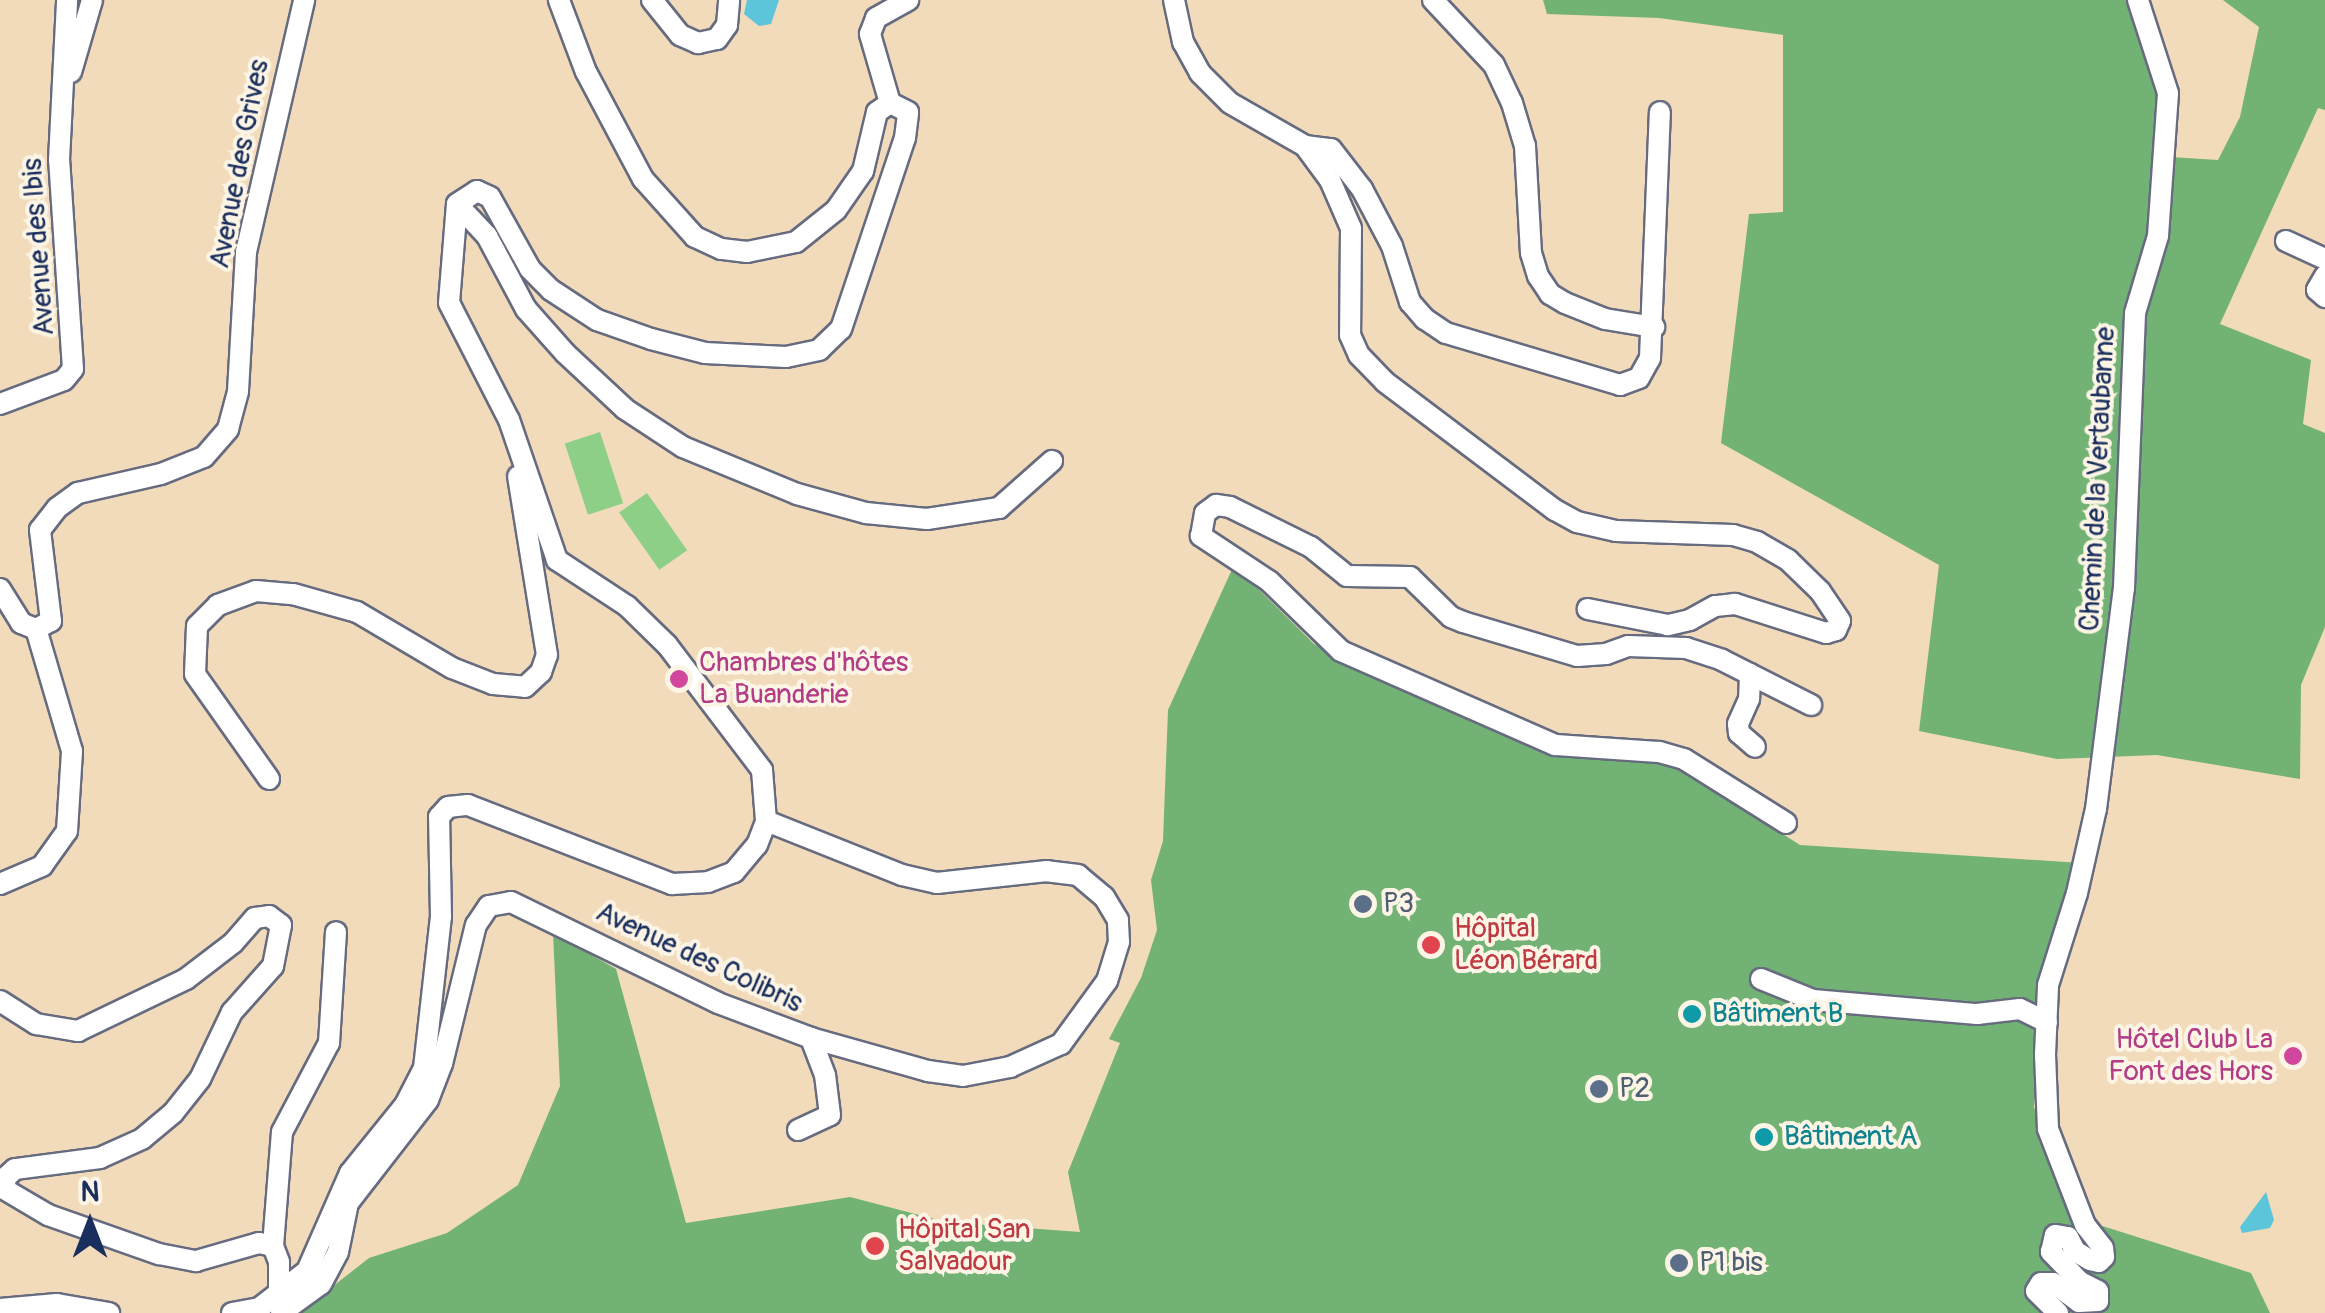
<!DOCTYPE html>
<meta charset="utf-8">
<style>
body{margin:0}
#map{position:relative;width:2325px;height:1313px;overflow:hidden;background:#f1dbbb;font-family:Pangolin,sans-serif}
div>[style]{position:absolute}
[style*='--x']{left:calc(var(--x)*1px);top:calc(var(--y)*1px);width:calc(var(--w)*1px);rotate:calc(var(--a)*1deg)}
.green>*{inset:0;background:#8dcf87;transform-origin:0 0}
.forest>*{inset:0;background:#72b274}
.water>*{inset:0;background:#5dc5da}
.roads{filter:drop-shadow(2px 0 #666b7f) drop-shadow(-2px 0 #666b7f) drop-shadow(0 2px #666b7f) drop-shadow(0 -2px #666b7f)}
.minor>*{height:20px;margin:-10px;padding:0 10px;transform-origin:10px;border-radius:10px;background:#fff}
.dots>*{width:28px;height:28px;translate:-50% -50%;box-sizing:border-box;border:5px solid #fcf5e5;border-radius:50%}
span{translate:-50% -50%;white-space:nowrap;text-align:center;line-height:1.15;-webkit-text-stroke:8px #fcf5e5;paint-order:stroke}
.street-label{font-size:28px;color:#1b2f5e}
.hotel-label{font-size:28px;color:#b23c85}
.left{translate:0 -50%;text-align:left}
.right{translate:-100% -50%;text-align:right}
.service-label{font-size:28px;color:#4e5e75}
.health-label{font-size:28px;color:#be3a42}
.culture-label{font-size:28px;color:#0d838f}
.north{position:absolute;left:40px;top:1173px;width:100px;height:100px;-webkit-text-stroke:8px #fcf5e5;paint-order:stroke;rotate:0deg;font-size:28px;font-weight:700;line-height:40px;text-align:center;color:#1b2f5e}
.north::after{content:'';display:block;margin:auto;width:35px;height:45px;background:#1b2f5e;clip-path:polygon(50% 0,100% 100%,50% 72%,0 100%)}
</style>
<div id="map">
<div class="green">
<i style="left:600px;top:432px;width:75px;height:37px;rotate:72deg"></i>
<i style="left:647px;top:493px;width:70px;height:34px;rotate:55deg"></i>
</div>
<div class="forest">
<i style="clip-path:polygon(1543px 0,2130px 0,2158px 95px,2155px 156px,2218px 160px,2240px 117px,2259px 27px,2223px 0,2325px 0,2325px 110px,2318px 108px,2220px 324px,2311px 360px,2303px 424px,2325px 433px,2325px 627px,2301px 685px,2300px 779px,2157px 755px,2057px 759px,1919px 731px,1939px 565px,1721px 443px,1749px 214px,1783px 212px,1783px 35px,1659px 18px,1547px 14px)"></i>
<i style="clip-path:polygon(1234px 565px,1314px 644px,1551px 753px,1669px 761px,1800px 845px,2081px 863px,2043px 984px,2034px 1107px,2074px 1217px,2251px 1273px,2270px 1313px,299px 1313px,369px 1258px,447px 1233px,518px 1185px,560px 1086px,553px 933px,616px 969px,686px 1223px,850px 1197px,946px 1222px,1080px 1232px,1068px 1172px,1120px 1043px,1109px 1039px,1141px 978px,1157px 930px,1151px 880px,1163px 841px,1168px 710px)"></i>
</div>
<div class="water">
<i style="clip-path:polygon(747px 0,779px 0,771px 24px,759px 26px,744px 14px)"></i>
<i style="clip-path:polygon(2266px 1192px,2274px 1220px,2270px 1228px,2242px 1233px,2240px 1227px)"></i>
</div>
<div class="roads">
<div class="minor">
<i style="--x:652;--y:0;--w:45;--a:51.3"></i>
<i style="--x:680;--y:35;--w:20;--a:24"></i>
<i style="--x:698;--y:43;--w:19;--a:-12"></i>
<i style="--x:717;--y:39;--w:17;--a:-54"></i>
<i style="--x:727;--y:25;--w:25;--a:-85"></i>
<i style="--x:1174;--y:0;--w:43;--a:77.9"></i>
<i style="--x:1183;--y:42;--w:35;--a:61"></i>
<i style="--x:1200;--y:73;--w:42;--a:45"></i>
<i style="--x:1230;--y:103;--w:86;--a:29.8"></i>
<i style="--x:1305;--y:146;--w:42;--a:53.7"></i>
<i style="--x:1330;--y:180;--w:52;--a:66.4"></i>
<i style="--x:1351;--y:228;--w:107;--a:90.5"></i>
<i style="--x:1350;--y:335;--w:22;--a:66"></i>
<i style="--x:1359;--y:355;--w:37;--a:46"></i>
<i style="--x:1385;--y:382;--w:213;--a:37"></i>
<i style="--x:1555;--y:510;--w:25;--a:29"></i>
<i style="--x:1577;--y:522;--w:40;--a:13"></i>
<i style="--x:1616;--y:531;--w:117;--a:2"></i>
<i style="--x:1733;--y:535;--w:25;--a:16"></i>
<i style="--x:1757;--y:542;--w:36;--a:30"></i>
<i style="--x:1788;--y:560;--w:45;--a:44.1"></i>
<i style="--x:1820;--y:591;--w:36;--a:56"></i>
<i style="--x:1840;--y:621;--w:10;--a:114"></i>
<i style="--x:1836;--y:630;--w:10;--a:163"></i>
<i style="--x:1826;--y:633;--w:96;--a:-162.3"></i>
<i style="--x:1735;--y:604;--w:20;--a:174"></i>
<i style="--x:1715;--y:606;--w:29;--a:151"></i>
<i style="--x:1690;--y:620;--w:23;--a:167"></i>
<i style="--x:1668;--y:625;--w:82;--a:-168.7"></i>
<i style="--x:1433;--y:0;--w:89;--a:46.8"></i>
<i style="--x:1494;--y:65;--w:42;--a:64.7"></i>
<i style="--x:1512;--y:103;--w:45;--a:73.2"></i>
<i style="--x:1525;--y:146;--w:107;--a:86.8"></i>
<i style="--x:1531;--y:253;--w:24;--a:73"></i>
<i style="--x:1538;--y:276;--w:22;--a:56"></i>
<i style="--x:1550;--y:294;--w:17;--a:31"></i>
<i style="--x:1565;--y:303;--w:43;--a:21.8"></i>
<i style="--x:1605;--y:319;--w:50;--a:9.3"></i>
<i style="--x:71;--y:72;--w:75;--a:-73.7"></i>
<i style="--x:890;--y:103;--w:72;--a:-106.2"></i>
<i style="--x:870;--y:34;--w:17;--a:-69"></i>
<i style="--x:876;--y:18;--w:37;--a:-29"></i>
<i style="--x:1305;--y:146;--w:26;--a:7"></i>
<i style="--x:1331;--y:149;--w:51;--a:52.2"></i>
<i style="--x:1362;--y:189;--w:64;--a:62.2"></i>
<i style="--x:1392;--y:246;--w:59;--a:72.2"></i>
<i style="--x:1410;--y:302;--w:23;--a:49"></i>
<i style="--x:1425;--y:319;--w:25;--a:34"></i>
<i style="--x:1446;--y:333;--w:182;--a:16.6"></i>
<i style="--x:1620;--y:385;--w:20;--a:-20"></i>
<i style="--x:1639;--y:378;--w:23;--a:-61"></i>
<i style="--x:1650;--y:358;--w:246;--a:-87.7"></i>
<i style="--x:457;--y:204;--w:24;--a:-33"></i>
<i style="--x:477;--y:191;--w:14;--a:25"></i>
<i style="--x:490;--y:197;--w:82;--a:60.9"></i>
<i style="--x:530;--y:269;--w:30;--a:45"></i>
<i style="--x:551;--y:290;--w:55;--a:33.1"></i>
<i style="--x:597;--y:320;--w:57;--a:19.4"></i>
<i style="--x:651;--y:339;--w:56;--a:14.5"></i>
<i style="--x:705;--y:353;--w:81;--a:2.8"></i>
<i style="--x:786;--y:357;--w:34;--a:-12"></i>
<i style="--x:819;--y:350;--w:30;--a:-44"></i>
<i style="--x:841;--y:329;--w:201;--a:-71.5"></i>
<i style="--x:905;--y:138;--w:26;--a:-83"></i>
<i style="--x:908;--y:112;--w:20;--a:-153"></i>
<i style="--x:890;--y:103;--w:16;--a:145"></i>
<i style="--x:877;--y:112;--w:61;--a:103.3"></i>
<i style="--x:863;--y:171;--w:47;--a:124.7"></i>
<i style="--x:836;--y:210;--w:51;--a:141.3"></i>
<i style="--x:796;--y:242;--w:50;--a:168.5"></i>
<i style="--x:747;--y:252;--w:26;--a:-173"></i>
<i style="--x:721;--y:249;--w:29;--a:-155"></i>
<i style="--x:695;--y:237;--w:78;--a:-131.9"></i>
<i style="--x:643;--y:179;--w:121;--a:-118"></i>
<i style="--x:586;--y:72;--w:77;--a:-110.6"></i>
<i style="--x:457;--y:204;--w:44;--a:46.8"></i>
<i style="--x:487;--y:236;--w:83;--a:61.9"></i>
<i style="--x:526;--y:309;--w:59;--a:48.4"></i>
<i style="--x:565;--y:353;--w:82;--a:43"></i>
<i style="--x:625;--y:409;--w:69;--a:33.2"></i>
<i style="--x:683;--y:447;--w:123;--a:22.4"></i>
<i style="--x:797;--y:494;--w:72;--a:15.4"></i>
<i style="--x:866;--y:513;--w:61;--a:5.6"></i>
<i style="--x:927;--y:519;--w:73;--a:-8.7"></i>
<i style="--x:999;--y:508;--w:71;--a:-41.6"></i>
<i style="--x:2286;--y:241;--w:43;--a:24.8"></i>
<i style="--x:2325;--y:276;--w:16;--a:120"></i>
<i style="--x:2317;--y:290;--w:11;--a:41"></i>
<i style="--x:0;--y:404;--w:68;--a:-20.6"></i>
<i style="--x:64;--y:380;--w:14;--a:-51"></i>
<i style="--x:73;--y:369;--w:209;--a:-93.8"></i>
<i style="--x:59;--y:160;--w:160;--a:-87.1"></i>
<i style="--x:0;--y:589;--w:40;--a:58"></i>
<i style="--x:21;--y:623;--w:16;--a:22"></i>
<i style="--x:36;--y:629;--w:17;--a:-28"></i>
<i style="--x:51;--y:621;--w:92;--a:-96.9"></i>
<i style="--x:40;--y:530;--w:28;--a:-52"></i>
<i style="--x:57;--y:508;--w:26;--a:-36"></i>
<i style="--x:78;--y:493;--w:85;--a:-12.9"></i>
<i style="--x:161;--y:474;--w:46;--a:-21.6"></i>
<i style="--x:204;--y:457;--w:37;--a:-49"></i>
<i style="--x:228;--y:429;--w:39;--a:-75"></i>
<i style="--x:238;--y:391;--w:139;--a:-86.7"></i>
<i style="--x:246;--y:252;--w:259;--a:-77"></i>
<i style="--x:1750;--y:674;--w:25;--a:92"></i>
<i style="--x:1749;--y:699;--w:27;--a:114"></i>
<i style="--x:1738;--y:724;--w:9;--a:84"></i>
<i style="--x:1739;--y:733;--w:21;--a:41"></i>
<i style="--x:269;--y:779;--w:128;--a:-125.2"></i>
<i style="--x:195;--y:674;--w:48;--a:-87.6"></i>
<i style="--x:197;--y:626;--w:30;--a:-45"></i>
<i style="--x:218;--y:605;--w:40;--a:-20.2"></i>
<i style="--x:256;--y:591;--w:37;--a:5"></i>
<i style="--x:293;--y:594;--w:66;--a:15.7"></i>
<i style="--x:357;--y:612;--w:110;--a:30.5"></i>
<i style="--x:452;--y:668;--w:44;--a:21.3"></i>
<i style="--x:493;--y:684;--w:32;--a:5"></i>
<i style="--x:525;--y:687;--w:22;--a:-43"></i>
<i style="--x:541;--y:672;--w:18;--a:-71"></i>
<i style="--x:547;--y:655;--w:181;--a:-99.2"></i>
<i style="--x:1786;--y:823;--w:120;--a:-147.9"></i>
<i style="--x:1684;--y:759;--w:26;--a:-164"></i>
<i style="--x:1659;--y:752;--w:104;--a:-176.1"></i>
<i style="--x:1555;--y:745;--w:234;--a:-156.3"></i>
<i style="--x:1341;--y:651;--w:100;--a:-135.8"></i>
<i style="--x:1269;--y:581;--w:82;--a:-146.5"></i>
<i style="--x:1201;--y:536;--w:23;--a:-80"></i>
<i style="--x:1205;--y:513;--w:14;--a:-36"></i>
<i style="--x:1216;--y:505;--w:14;--a:8"></i>
<i style="--x:1230;--y:507;--w:90;--a:26.3"></i>
<i style="--x:1311;--y:547;--w:46;--a:38.9"></i>
<i style="--x:1347;--y:576;--w:63;--a:0.9"></i>
<i style="--x:1410;--y:577;--w:57;--a:44.3"></i>
<i style="--x:1451;--y:617;--w:13;--a:23"></i>
<i style="--x:1463;--y:622;--w:119;--a:16.6"></i>
<i style="--x:1577;--y:656;--w:29;--a:-4"></i>
<i style="--x:1606;--y:654;--w:23;--a:-20"></i>
<i style="--x:1628;--y:646;--w:58;--a:2"></i>
<i style="--x:1686;--y:648;--w:38;--a:18"></i>
<i style="--x:1722;--y:660;--w:100;--a:26.8"></i>
<i style="--x:0;--y:884;--w:46;--a:-23.2"></i>
<i style="--x:42;--y:866;--w:43;--a:-54.5"></i>
<i style="--x:67;--y:831;--w:80;--a:-86.4"></i>
<i style="--x:72;--y:751;--w:127;--a:-106.4"></i>
<i style="--x:1761;--y:979;--w:56;--a:22"></i>
<i style="--x:1813;--y:1000;--w:165;--a:4.9"></i>
<i style="--x:1977;--y:1014;--w:43;--a:-6.6"></i>
<i style="--x:2020;--y:1009;--w:30;--a:26"></i>
<i style="--x:0;--y:1001;--w:43;--a:32.6"></i>
<i style="--x:36;--y:1024;--w:43;--a:9.5"></i>
<i style="--x:78;--y:1031;--w:120;--a:-25.7"></i>
<i style="--x:186;--y:979;--w:59;--a:-37.5"></i>
<i style="--x:233;--y:943;--w:33;--a:-49"></i>
<i style="--x:255;--y:918;--w:14;--a:-8"></i>
<i style="--x:269;--y:916;--w:15;--a:37"></i>
<i style="--x:281;--y:925;--w:42;--a:101"></i>
<i style="--x:273;--y:966;--w:62;--a:131.7"></i>
<i style="--x:232;--y:1012;--w:74;--a:115.5"></i>
<i style="--x:200;--y:1079;--w:43;--a:128.5"></i>
<i style="--x:173;--y:1113;--w:40;--a:140"></i>
<i style="--x:142;--y:1139;--w:46;--a:155.7"></i>
<i style="--x:100;--y:1158;--w:86;--a:172.6"></i>
<i style="--x:15;--y:1169;--w:12;--a:138"></i>
<i style="--x:6;--y:1177;--w:12;--a:99"></i>
<i style="--x:4;--y:1189;--w:51;--a:30.6"></i>
<i style="--x:48;--y:1215;--w:118;--a:19.4"></i>
<i style="--x:159;--y:1254;--w:38;--a:11"></i>
<i style="--x:196;--y:1261;--w:66;--a:-15.9"></i>
<i style="--x:259;--y:1243;--w:14;--a:12"></i>
<i style="--x:798;--y:1130;--w:35;--a:-25"></i>
<i style="--x:830;--y:1115;--w:40;--a:-97.1"></i>
<i style="--x:825;--y:1075;--w:40;--a:-111"></i>
<i style="--x:273;--y:1246;--w:114;--a:-85.5"></i>
<i style="--x:282;--y:1132;--w:101;--a:-62.2"></i>
<i style="--x:329;--y:1043;--w:111;--a:-86.4"></i>
<i style="--x:273;--y:1246;--w:17;--a:69"></i>
<i style="--x:279;--y:1262;--w:33;--a:90"></i>
<i style="--x:0;--y:1309;--w:57;--a:-5"></i>
<i style="--x:57;--y:1304;--w:53;--a:9.8"></i>
<i style="--x:232;--y:1313;--w:29;--a:-10"></i>
<i style="--x:253;--y:1313;--w:68;--a:-37.9"></i>
<i style="--x:307;--y:1271;--w:107;--a:-66.3"></i>
<i style="--x:350;--y:1173;--w:87;--a:-51"></i>
<i style="--x:405;--y:1105;--w:42;--a:-62.8"></i>
<i style="--x:424;--y:1068;--w:152;--a:-83.6"></i>
<i style="--x:441;--y:917;--w:100;--a:-91.1"></i>
<i style="--x:439;--y:817;--w:13;--a:-48"></i>
<i style="--x:448;--y:807;--w:20;--a:-6"></i>
<i style="--x:468;--y:805;--w:219;--a:21.2"></i>
<i style="--x:672;--y:884;--w:36;--a:-3"></i>
<i style="--x:708;--y:882;--w:28;--a:-21"></i>
<i style="--x:734;--y:872;--w:35;--a:-50"></i>
<i style="--x:757;--y:845;--w:26;--a:-69"></i>
<i style="--x:766;--y:821;--w:51;--a:-94.5"></i>
<i style="--x:762;--y:770;--w:157;--a:-127.2"></i>
<i style="--x:667;--y:645;--w:56;--a:-135.7"></i>
<i style="--x:627;--y:606;--w:84;--a:-146.7"></i>
<i style="--x:557;--y:560;--w:148;--a:-108.9"></i>
<i style="--x:509;--y:420;--w:131;--a:-117.1"></i>
<i style="--x:449;--y:303;--w:99;--a:-85.4"></i>
<i style="--x:281;--y:1313;--w:49;--a:-35.9"></i>
<i style="--x:321;--y:1284;--w:36;--a:-62"></i>
<i style="--x:338;--y:1252;--w:50;--a:-78.5"></i>
<i style="--x:348;--y:1203;--w:130;--a:-52.2"></i>
<i style="--x:428;--y:1100;--w:39;--a:-69"></i>
<i style="--x:442;--y:1064;--w:143;--a:-76.3"></i>
<i style="--x:476;--y:925;--w:23;--a:-56"></i>
<i style="--x:489;--y:906;--w:22;--a:-10"></i>
<i style="--x:511;--y:902;--w:230;--a:26"></i>
<i style="--x:718;--y:1003;--w:99;--a:20.6"></i>
<i style="--x:811;--y:1038;--w:122;--a:15.8"></i>
<i style="--x:928;--y:1071;--w:35;--a:8"></i>
<i style="--x:963;--y:1076;--w:48;--a:-10.8"></i>
<i style="--x:1010;--y:1067;--w:56;--a:-24.3"></i>
<i style="--x:1061;--y:1044;--w:78;--a:-53.9"></i>
<i style="--x:1107;--y:981;--w:41;--a:-72.9"></i>
<i style="--x:1119;--y:942;--w:22;--a:-93"></i>
<i style="--x:1118;--y:920;--w:27;--a:-121"></i>
<i style="--x:1104;--y:897;--w:34;--a:-140"></i>
<i style="--x:1078;--y:875;--w:31;--a:-173"></i>
<i style="--x:1047;--y:871;--w:111;--a:173.8"></i>
<i style="--x:937;--y:883;--w:36;--a:-167"></i>
<i style="--x:902;--y:875;--w:146;--a:-158.3"></i>
<i style="--x:2058;--y:1313;--w:31;--a:-135"></i>
<i style="--x:2036;--y:1291;--w:9;--a:-58"></i>
<i style="--x:2041;--y:1283;--w:12;--a:0"></i>
<i style="--x:2053;--y:1283;--w:32;--a:36"></i>
<i style="--x:2079;--y:1302;--w:19;--a:-3"></i>
<i style="--x:2098;--y:1301;--w:10;--a:-90"></i>
<i style="--x:2098;--y:1291;--w:20;--a:-153"></i>
<i style="--x:2080;--y:1282;--w:42;--a:-134"></i>
<i style="--x:2051;--y:1252;--w:17;--a:-77"></i>
<i style="--x:2055;--y:1235;--w:13;--a:9"></i>
<i style="--x:2068;--y:1237;--w:16;--a:63"></i>
<i style="--x:2075;--y:1251;--w:17;--a:31"></i>
<i style="--x:2090;--y:1260;--w:9;--a:13"></i>
<i style="--x:2099;--y:1262;--w:7;--a:-45"></i>
<i style="--x:2104;--y:1257;--w:9;--a:-96"></i>
<i style="--x:2103;--y:1248;--w:29;--a:-128"></i>
<i style="--x:2085;--y:1225;--w:103;--a:-111.1"></i>
<i style="--x:2048;--y:1129;--w:74;--a:-92.3"></i>
<i style="--x:2045;--y:1055;--w:70;--a:-87.5"></i>
<i style="--x:2048;--y:985;--w:96;--a:-72.5"></i>
<i style="--x:2077;--y:893;--w:86;--a:-77.3"></i>
<i style="--x:2096;--y:809;--w:223;--a:-82.8"></i>
<i style="--x:2124;--y:588;--w:275;--a:-87.7"></i>
<i style="--x:2135;--y:313;--w:80;--a:-73.4"></i>
<i style="--x:2158;--y:236;--w:143;--a:-86"></i>
<i style="--x:2168;--y:93;--w:98;--a:-107.9"></i>
</div>
</div>
<div class="dots">
<i style="left:679px;top:679px;background:#d1479c"></i>
<i style="left:1363px;top:904px;background:#5c6f8a"></i>
<i style="left:1431px;top:945px;background:#e0444e"></i>
<i style="left:1692px;top:1014px;background:#0f9aa8"></i>
<i style="left:2293px;top:1056px;background:#d1479c"></i>
<i style="left:1599px;top:1089px;background:#5c6f8a"></i>
<i style="left:1764px;top:1137px;background:#0f9aa8"></i>
<i style="left:875px;top:1246px;background:#e0444e"></i>
<i style="left:1679px;top:1263px;background:#5c6f8a"></i>
</div>
<div class="street-label">
<span style="left:240px;top:164px;rotate:-79deg">Avenue des Grives</span>
<span style="left:39px;top:247px;rotate:-94deg">Avenue des Ibis</span>
<span style="left:2098px;top:479px;rotate:-87deg">Chemin de la Vertaubanne</span>
<span style="left:699px;top:958px;rotate:25deg">Avenue des Colibris</span>
</div>
<div class="hotel-label">
<span class="left" style="left:699px;top:679px">Chambres d'hôtes<br>La Buanderie</span>
<span class="right" style="left:2273px;top:1056px">Hôtel Club La<br>Font des Hors</span>
</div>
<div class="service-label">
<span class="left" style="left:1383px;top:904px">P3</span>
<span class="left" style="left:1619px;top:1089px">P2</span>
<span class="left" style="left:1699px;top:1263px">P1 bis</span>
</div>
<div class="health-label">
<span class="left" style="left:1454px;top:945px">Hôpital<br>Léon Bérard</span>
<span class="left" style="left:898px;top:1246px">Hôpital San<br>Salvadour</span>
</div>
<div class="culture-label">
<span class="left" style="left:1712px;top:1014px">Bâtiment B</span>
<span class="left" style="left:1784px;top:1137px">Bâtiment A</span>
</div>
<div class="north">N</div>
</div>
